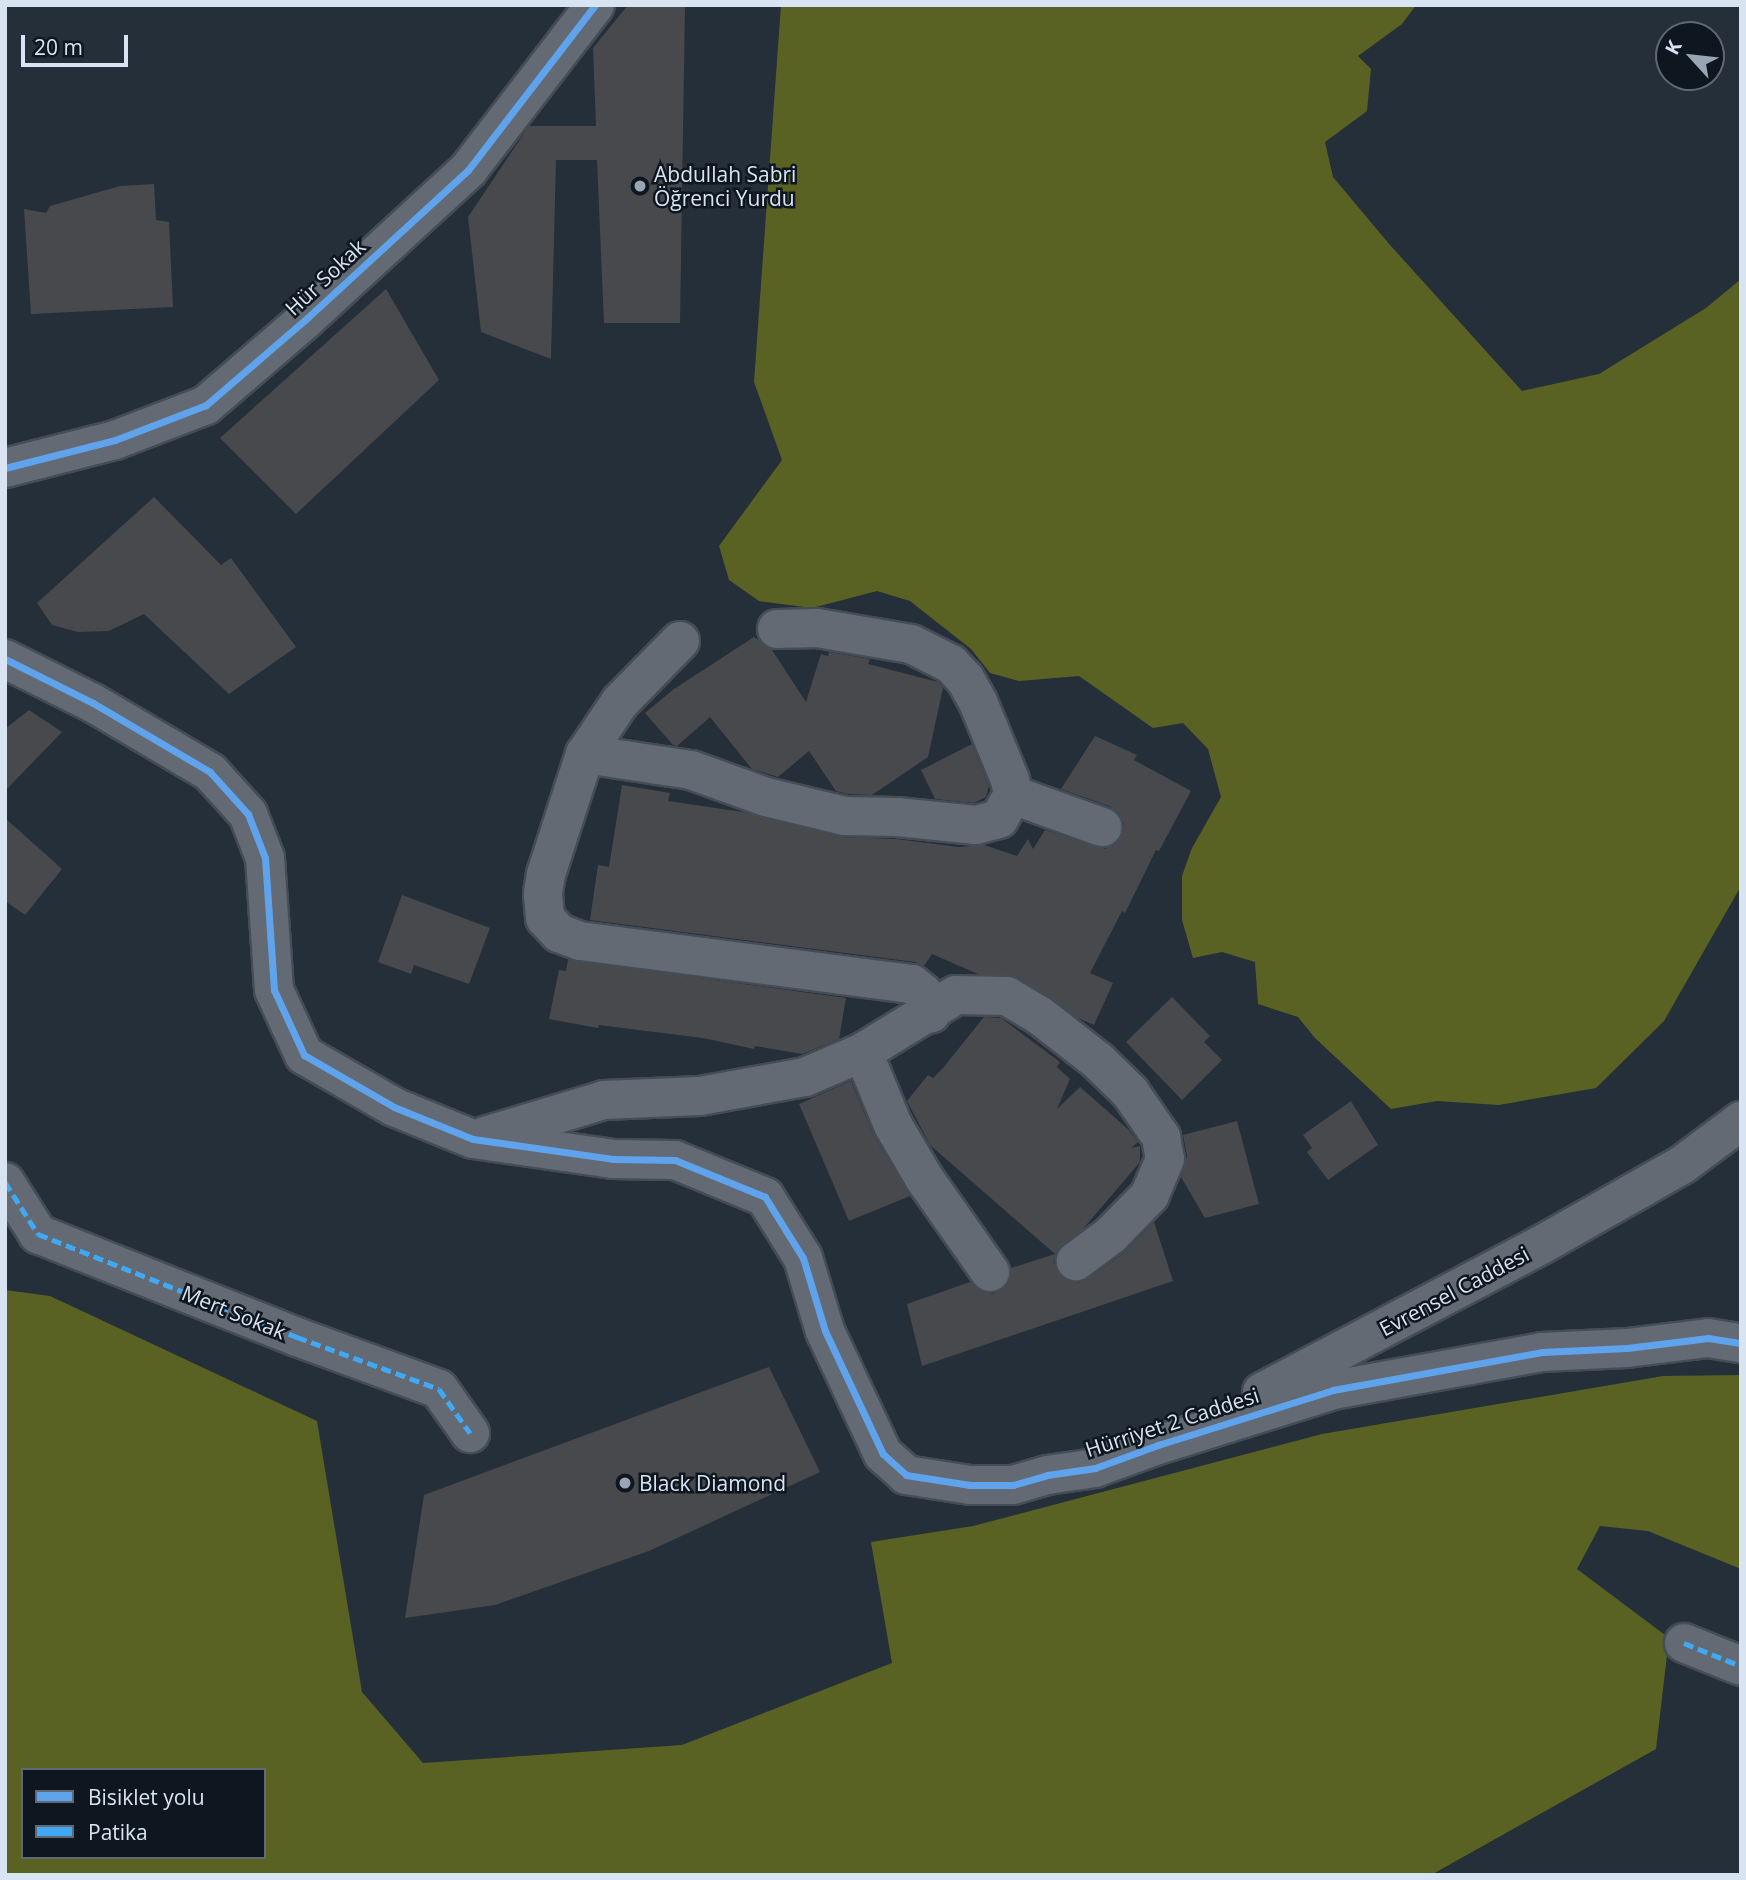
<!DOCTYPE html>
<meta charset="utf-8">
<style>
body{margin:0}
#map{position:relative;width:1746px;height:1880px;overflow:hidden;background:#252f3a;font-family:"Open Sans",sans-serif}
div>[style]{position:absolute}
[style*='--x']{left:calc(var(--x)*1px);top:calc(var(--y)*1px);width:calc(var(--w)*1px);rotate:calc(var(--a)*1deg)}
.forest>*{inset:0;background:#596223}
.building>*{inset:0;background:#48494c}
.roads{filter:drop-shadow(2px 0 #444d56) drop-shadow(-2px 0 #444d56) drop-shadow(0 2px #444d56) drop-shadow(0 -2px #444d56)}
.minor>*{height:38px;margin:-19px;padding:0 19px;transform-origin:19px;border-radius:19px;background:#636a73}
.quiet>*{height:5px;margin-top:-2.5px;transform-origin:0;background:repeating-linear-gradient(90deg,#3fa9f5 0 10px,transparent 0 15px)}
.cycleway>*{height:7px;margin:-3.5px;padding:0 3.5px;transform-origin:3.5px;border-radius:3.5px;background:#60a3ed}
.dots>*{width:19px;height:19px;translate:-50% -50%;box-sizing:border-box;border:4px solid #0e161f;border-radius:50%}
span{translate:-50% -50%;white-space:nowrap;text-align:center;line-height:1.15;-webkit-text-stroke:5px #0e161f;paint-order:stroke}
.poi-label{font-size:21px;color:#d8e4f2}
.left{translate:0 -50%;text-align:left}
.street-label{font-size:21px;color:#d8e4f2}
.frame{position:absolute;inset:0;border:7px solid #d8e4f2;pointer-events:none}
.legend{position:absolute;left:21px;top:1768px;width:245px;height:91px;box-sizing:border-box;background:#0e161f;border:2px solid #5f6873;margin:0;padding:9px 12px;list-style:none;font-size:21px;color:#d8e4f2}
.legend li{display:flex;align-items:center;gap:14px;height:35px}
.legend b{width:35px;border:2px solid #5f6873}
.north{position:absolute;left:1655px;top:21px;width:70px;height:70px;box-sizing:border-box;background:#0e161f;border:2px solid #5f6873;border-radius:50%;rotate:297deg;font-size:19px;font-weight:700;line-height:28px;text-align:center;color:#d8e4f2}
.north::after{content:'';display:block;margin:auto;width:24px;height:32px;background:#99a5b2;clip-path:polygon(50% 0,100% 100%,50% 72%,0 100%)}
.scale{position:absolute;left:21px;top:35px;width:107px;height:32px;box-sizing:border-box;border:4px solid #d8e4f2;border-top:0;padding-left:9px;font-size:21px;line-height:24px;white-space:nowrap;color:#d8e4f2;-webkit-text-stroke:5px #0e161f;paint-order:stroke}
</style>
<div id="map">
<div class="forest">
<i style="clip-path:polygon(781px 5px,1416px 5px,1402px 24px,1358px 56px,1371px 69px,1367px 111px,1325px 142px,1333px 177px,1390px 245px,1522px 391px,1599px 374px,1706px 308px,1741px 279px,1741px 886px,1664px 1021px,1596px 1088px,1499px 1105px,1437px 1101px,1391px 1109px,1315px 1038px,1298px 1017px,1258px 1004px,1255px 962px,1222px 952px,1193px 958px,1182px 920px,1182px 876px,1192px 848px,1221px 797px,1208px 749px,1183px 723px,1153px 728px,1079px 676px,1019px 681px,990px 673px,971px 649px,910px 601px,877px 591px,812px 608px,759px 601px,729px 580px,719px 546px,782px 460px,754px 382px)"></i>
<i style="clip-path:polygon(evenodd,5px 1290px,50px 1296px,317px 1421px,362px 1692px,423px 1763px,682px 1745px,892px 1663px,871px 1542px,973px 1526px,1322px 1434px,1663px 1376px,1741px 1375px,1741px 1569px,1648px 1531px,1600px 1526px,1577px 1569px,1669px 1638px,1656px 1749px,1431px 1875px,5px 1875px,5px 1290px,23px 1770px,264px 1770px,264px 1857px,23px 1857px,23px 1770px)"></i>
</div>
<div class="building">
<i style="clip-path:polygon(628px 5px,685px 5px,680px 323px,604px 323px,597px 160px,556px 160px,551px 359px,481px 332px,468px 217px,529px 126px,596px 126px,593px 48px)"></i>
<i style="clip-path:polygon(154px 184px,156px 220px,169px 222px,173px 307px,31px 314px,24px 209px,46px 213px,50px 206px,120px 186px)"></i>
<i style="clip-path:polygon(386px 289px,439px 380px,296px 514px,220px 438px)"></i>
<i style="clip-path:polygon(154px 497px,221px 565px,231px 558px,296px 647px,229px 694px,144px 614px,109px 631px,78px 632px,52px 625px,37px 603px)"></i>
<i style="clip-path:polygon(754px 637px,772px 650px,806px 702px,821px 654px,828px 656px,829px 652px,870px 659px,868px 664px,938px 682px,943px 688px,928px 757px,872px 795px,848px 794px,836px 791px,809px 751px,778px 777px,752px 769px,710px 717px,677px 746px,673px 745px,645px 713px,674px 689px)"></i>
<i style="clip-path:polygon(29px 710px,62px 732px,5px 791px,5px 729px)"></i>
<i style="clip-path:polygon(1095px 736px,1137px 755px,1134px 760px,1191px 791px,1159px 851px,1156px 850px,1125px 913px,1122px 911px,1090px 973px,1113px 983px,1094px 1025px,1078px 1018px,1018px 977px,978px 974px,932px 954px,924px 966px,915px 962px,590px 920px,598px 865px,609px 867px,622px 785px,670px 793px,668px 801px,743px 812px,840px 837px,896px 839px,959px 847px,984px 845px,1017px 856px,1028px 839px,1033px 849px,1045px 830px,1105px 849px,1116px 844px,1122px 835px,1124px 824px,1119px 813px,1109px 806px,1061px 789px)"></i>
<i style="clip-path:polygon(972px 744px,989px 786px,986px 797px,974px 803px,935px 799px,921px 770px)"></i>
<i style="clip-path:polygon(5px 818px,62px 869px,25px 915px,5px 901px)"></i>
<i style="clip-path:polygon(402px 895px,490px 928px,469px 984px,414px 965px,411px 974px,378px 962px)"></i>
<i style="clip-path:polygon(568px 960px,846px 998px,839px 1039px,802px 1054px,755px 1046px,754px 1049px,703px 1038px,599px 1025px,598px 1028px,549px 1019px,559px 970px,566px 971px)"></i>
<i style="clip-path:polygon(1172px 997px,1210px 1036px,1204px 1042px,1222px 1060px,1182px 1100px,1126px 1042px)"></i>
<i style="clip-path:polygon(984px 1017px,1001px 1018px,1060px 1062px,1057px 1067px,1070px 1079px,1057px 1109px,1080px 1087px,1129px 1130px,1138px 1142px,1131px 1148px,1140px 1146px,1140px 1162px,1082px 1230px,1056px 1252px,1054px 1263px,1058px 1273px,1068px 1281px,1078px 1283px,1088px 1279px,1124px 1253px,1154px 1222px,1173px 1281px,922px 1366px,907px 1304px,970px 1282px,980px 1291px,993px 1294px,1002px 1290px,1009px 1282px,1011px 1268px,1055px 1254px,930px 1145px,907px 1101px,928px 1075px,933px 1078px,943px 1068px)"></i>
<i style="clip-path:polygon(851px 1081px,874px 1136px,910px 1196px,849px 1221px,799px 1104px)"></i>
<i style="clip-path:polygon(1351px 1101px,1378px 1145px,1328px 1180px,1307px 1152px,1312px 1148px,1303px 1135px)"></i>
<i style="clip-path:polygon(1237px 1121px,1259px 1204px,1205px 1218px,1181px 1177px,1187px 1156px,1183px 1135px)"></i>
<i style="clip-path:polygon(769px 1367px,820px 1472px,649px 1551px,495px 1605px,405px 1618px,424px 1495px)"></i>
</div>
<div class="roads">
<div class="minor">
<i style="--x:5;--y:468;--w:114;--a:-14.3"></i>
<i style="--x:115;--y:440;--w:97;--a:-21"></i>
<i style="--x:206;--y:405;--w:132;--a:-40.7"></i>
<i style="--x:306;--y:319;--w:220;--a:-42.6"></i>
<i style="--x:468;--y:170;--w:208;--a:-52.4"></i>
<i style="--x:680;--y:641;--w:86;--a:134.5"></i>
<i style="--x:620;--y:702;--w:63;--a:123.9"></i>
<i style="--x:585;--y:754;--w:126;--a:108"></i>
<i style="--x:546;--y:874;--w:20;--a:99"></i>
<i style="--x:543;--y:894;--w:24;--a:85"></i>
<i style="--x:545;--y:918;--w:21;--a:47"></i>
<i style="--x:559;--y:933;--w:22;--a:21"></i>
<i style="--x:580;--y:941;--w:335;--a:7.4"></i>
<i style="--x:912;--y:984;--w:14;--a:39"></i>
<i style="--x:923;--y:993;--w:22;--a:68"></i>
<i style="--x:5;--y:659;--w:98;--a:26.6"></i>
<i style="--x:93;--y:703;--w:136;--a:30.5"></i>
<i style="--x:210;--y:772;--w:57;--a:47.9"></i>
<i style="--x:248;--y:814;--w:47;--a:68.9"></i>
<i style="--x:265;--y:858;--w:132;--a:86.1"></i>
<i style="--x:274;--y:990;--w:72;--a:65.2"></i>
<i style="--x:304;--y:1055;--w:104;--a:30"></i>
<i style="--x:394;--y:1107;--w:85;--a:22.1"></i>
<i style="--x:473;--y:1139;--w:141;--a:8.1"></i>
<i style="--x:613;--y:1159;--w:62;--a:0.9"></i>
<i style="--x:675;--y:1160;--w:97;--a:22.3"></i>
<i style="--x:765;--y:1197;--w:72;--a:58.1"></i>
<i style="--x:803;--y:1258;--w:76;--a:73.2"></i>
<i style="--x:825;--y:1331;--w:136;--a:64.8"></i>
<i style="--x:883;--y:1454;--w:31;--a:42"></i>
<i style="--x:906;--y:1475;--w:65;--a:8.9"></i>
<i style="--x:970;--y:1485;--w:43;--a:0"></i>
<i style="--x:1013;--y:1485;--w:35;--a:-16"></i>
<i style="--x:1047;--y:1475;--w:49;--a:-8.3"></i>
<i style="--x:1095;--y:1468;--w:67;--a:-20.1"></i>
<i style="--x:1158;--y:1445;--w:183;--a:-17.4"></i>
<i style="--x:1333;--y:1390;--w:212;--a:-10.3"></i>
<i style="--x:1542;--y:1352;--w:85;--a:-2.7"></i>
<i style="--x:1627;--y:1348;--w:82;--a:-7"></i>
<i style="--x:1708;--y:1338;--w:33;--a:9"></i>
<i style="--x:585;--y:754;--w:107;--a:8.6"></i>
<i style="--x:691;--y:770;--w:80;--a:19.8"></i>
<i style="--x:766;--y:797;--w:81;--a:13.5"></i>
<i style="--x:845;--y:816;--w:52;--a:1.1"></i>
<i style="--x:897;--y:817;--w:79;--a:5.8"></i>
<i style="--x:976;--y:825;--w:24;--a:-15"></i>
<i style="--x:999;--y:819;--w:28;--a:-60"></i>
<i style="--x:1013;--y:795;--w:15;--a:-101"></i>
<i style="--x:1010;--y:780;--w:84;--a:-112.3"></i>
<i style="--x:978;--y:702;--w:26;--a:-119"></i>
<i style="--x:965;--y:679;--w:21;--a:-133"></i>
<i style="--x:951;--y:664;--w:45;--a:-153.4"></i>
<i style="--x:911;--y:644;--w:95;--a:-170.3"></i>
<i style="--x:817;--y:628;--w:40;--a:178.6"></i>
<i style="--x:1013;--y:795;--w:95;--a:19.8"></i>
<i style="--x:863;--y:1052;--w:79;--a:67.7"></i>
<i style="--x:893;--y:1125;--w:61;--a:59.7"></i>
<i style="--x:924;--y:1178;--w:115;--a:54.9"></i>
<i style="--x:485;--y:1136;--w:124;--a:-16.8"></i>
<i style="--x:604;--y:1100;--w:96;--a:-2.4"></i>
<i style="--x:700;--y:1096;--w:107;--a:-10.3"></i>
<i style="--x:805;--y:1077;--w:63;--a:-23.3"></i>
<i style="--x:863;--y:1052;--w:109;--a:-31.5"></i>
<i style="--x:956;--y:995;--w:51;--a:1.1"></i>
<i style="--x:1007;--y:996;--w:37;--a:31"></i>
<i style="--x:1039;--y:1015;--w:75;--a:37.9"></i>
<i style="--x:1098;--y:1061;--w:45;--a:44.1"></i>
<i style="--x:1130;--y:1092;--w:55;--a:55.4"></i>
<i style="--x:1161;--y:1137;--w:22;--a:80"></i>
<i style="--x:1165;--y:1159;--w:39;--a:113"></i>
<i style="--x:1150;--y:1195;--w:56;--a:134.3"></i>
<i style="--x:1111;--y:1235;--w:44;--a:143.4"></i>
<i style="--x:5;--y:1182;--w:62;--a:57.6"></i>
<i style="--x:38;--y:1234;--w:279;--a:21.7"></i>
<i style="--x:297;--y:1337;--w:151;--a:20.1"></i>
<i style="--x:439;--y:1389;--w:54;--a:54.8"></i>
<i style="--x:1262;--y:1392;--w:315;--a:-27.8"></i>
<i style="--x:1541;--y:1245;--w:162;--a:-29.6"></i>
<i style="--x:1682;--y:1165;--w:74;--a:-36.7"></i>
<i style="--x:1684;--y:1643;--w:61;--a:22"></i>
</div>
</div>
<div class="quiet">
<i style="--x:5;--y:1182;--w:62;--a:57.6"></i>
<i style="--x:38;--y:1234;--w:279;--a:21.7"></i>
<i style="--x:297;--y:1337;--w:151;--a:20.1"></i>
<i style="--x:439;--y:1389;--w:54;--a:54.8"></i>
<i style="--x:1684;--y:1643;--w:61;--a:22"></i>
</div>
<div class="cycleway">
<i style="--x:5;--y:468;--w:114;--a:-14.3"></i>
<i style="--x:115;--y:440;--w:97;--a:-21"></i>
<i style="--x:206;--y:405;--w:132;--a:-40.7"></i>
<i style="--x:306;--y:319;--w:220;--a:-42.6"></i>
<i style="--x:468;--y:170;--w:208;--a:-52.4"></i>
<i style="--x:5;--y:659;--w:98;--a:26.6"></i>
<i style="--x:93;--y:703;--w:136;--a:30.5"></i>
<i style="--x:210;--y:772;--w:57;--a:47.9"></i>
<i style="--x:248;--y:814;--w:47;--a:68.9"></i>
<i style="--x:265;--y:858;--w:132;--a:86.1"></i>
<i style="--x:274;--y:990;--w:72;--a:65.2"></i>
<i style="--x:304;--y:1055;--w:104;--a:30"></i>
<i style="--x:394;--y:1107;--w:85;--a:22.1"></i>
<i style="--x:473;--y:1139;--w:141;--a:8.1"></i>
<i style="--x:613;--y:1159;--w:62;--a:0.9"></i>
<i style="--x:675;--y:1160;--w:97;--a:22.3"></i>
<i style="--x:765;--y:1197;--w:72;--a:58.1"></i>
<i style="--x:803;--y:1258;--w:76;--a:73.2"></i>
<i style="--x:825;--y:1331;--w:136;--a:64.8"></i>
<i style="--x:883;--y:1454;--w:31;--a:42"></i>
<i style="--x:906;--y:1475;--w:65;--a:8.9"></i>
<i style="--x:970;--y:1485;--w:43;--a:0"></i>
<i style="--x:1013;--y:1485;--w:35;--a:-16"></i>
<i style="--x:1047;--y:1475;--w:49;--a:-8.3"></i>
<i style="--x:1095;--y:1468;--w:67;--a:-20.1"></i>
<i style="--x:1158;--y:1445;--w:183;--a:-17.4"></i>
<i style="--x:1333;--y:1390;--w:212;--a:-10.3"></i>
<i style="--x:1542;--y:1352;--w:85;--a:-2.7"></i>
<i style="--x:1627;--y:1348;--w:82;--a:-7"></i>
<i style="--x:1708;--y:1338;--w:33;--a:9"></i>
</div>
<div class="dots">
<i style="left:640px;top:186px;background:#99a5b2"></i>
<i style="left:625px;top:1483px;background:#99a5b2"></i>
</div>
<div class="poi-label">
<span class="left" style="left:654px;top:186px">Abdullah Sabri<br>Öğrenci Yurdu</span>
<span class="left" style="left:639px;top:1483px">Black Diamond</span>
</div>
<div class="street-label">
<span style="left:325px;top:277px;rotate:-43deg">Hür Sokak</span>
<span style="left:1454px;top:1291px;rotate:-28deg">Evrensel Caddesi</span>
<span style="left:234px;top:1312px;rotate:22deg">Mert Sokak</span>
<span style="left:1172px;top:1422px;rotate:-18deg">Hürriyet 2 Caddesi</span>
</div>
<div class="frame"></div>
<ul class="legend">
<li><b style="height:9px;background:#60a3ed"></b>Bisiklet yolu</li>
<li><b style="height:9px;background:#3fa9f5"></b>Patika</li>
</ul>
<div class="north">K</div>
<div class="scale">20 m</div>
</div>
